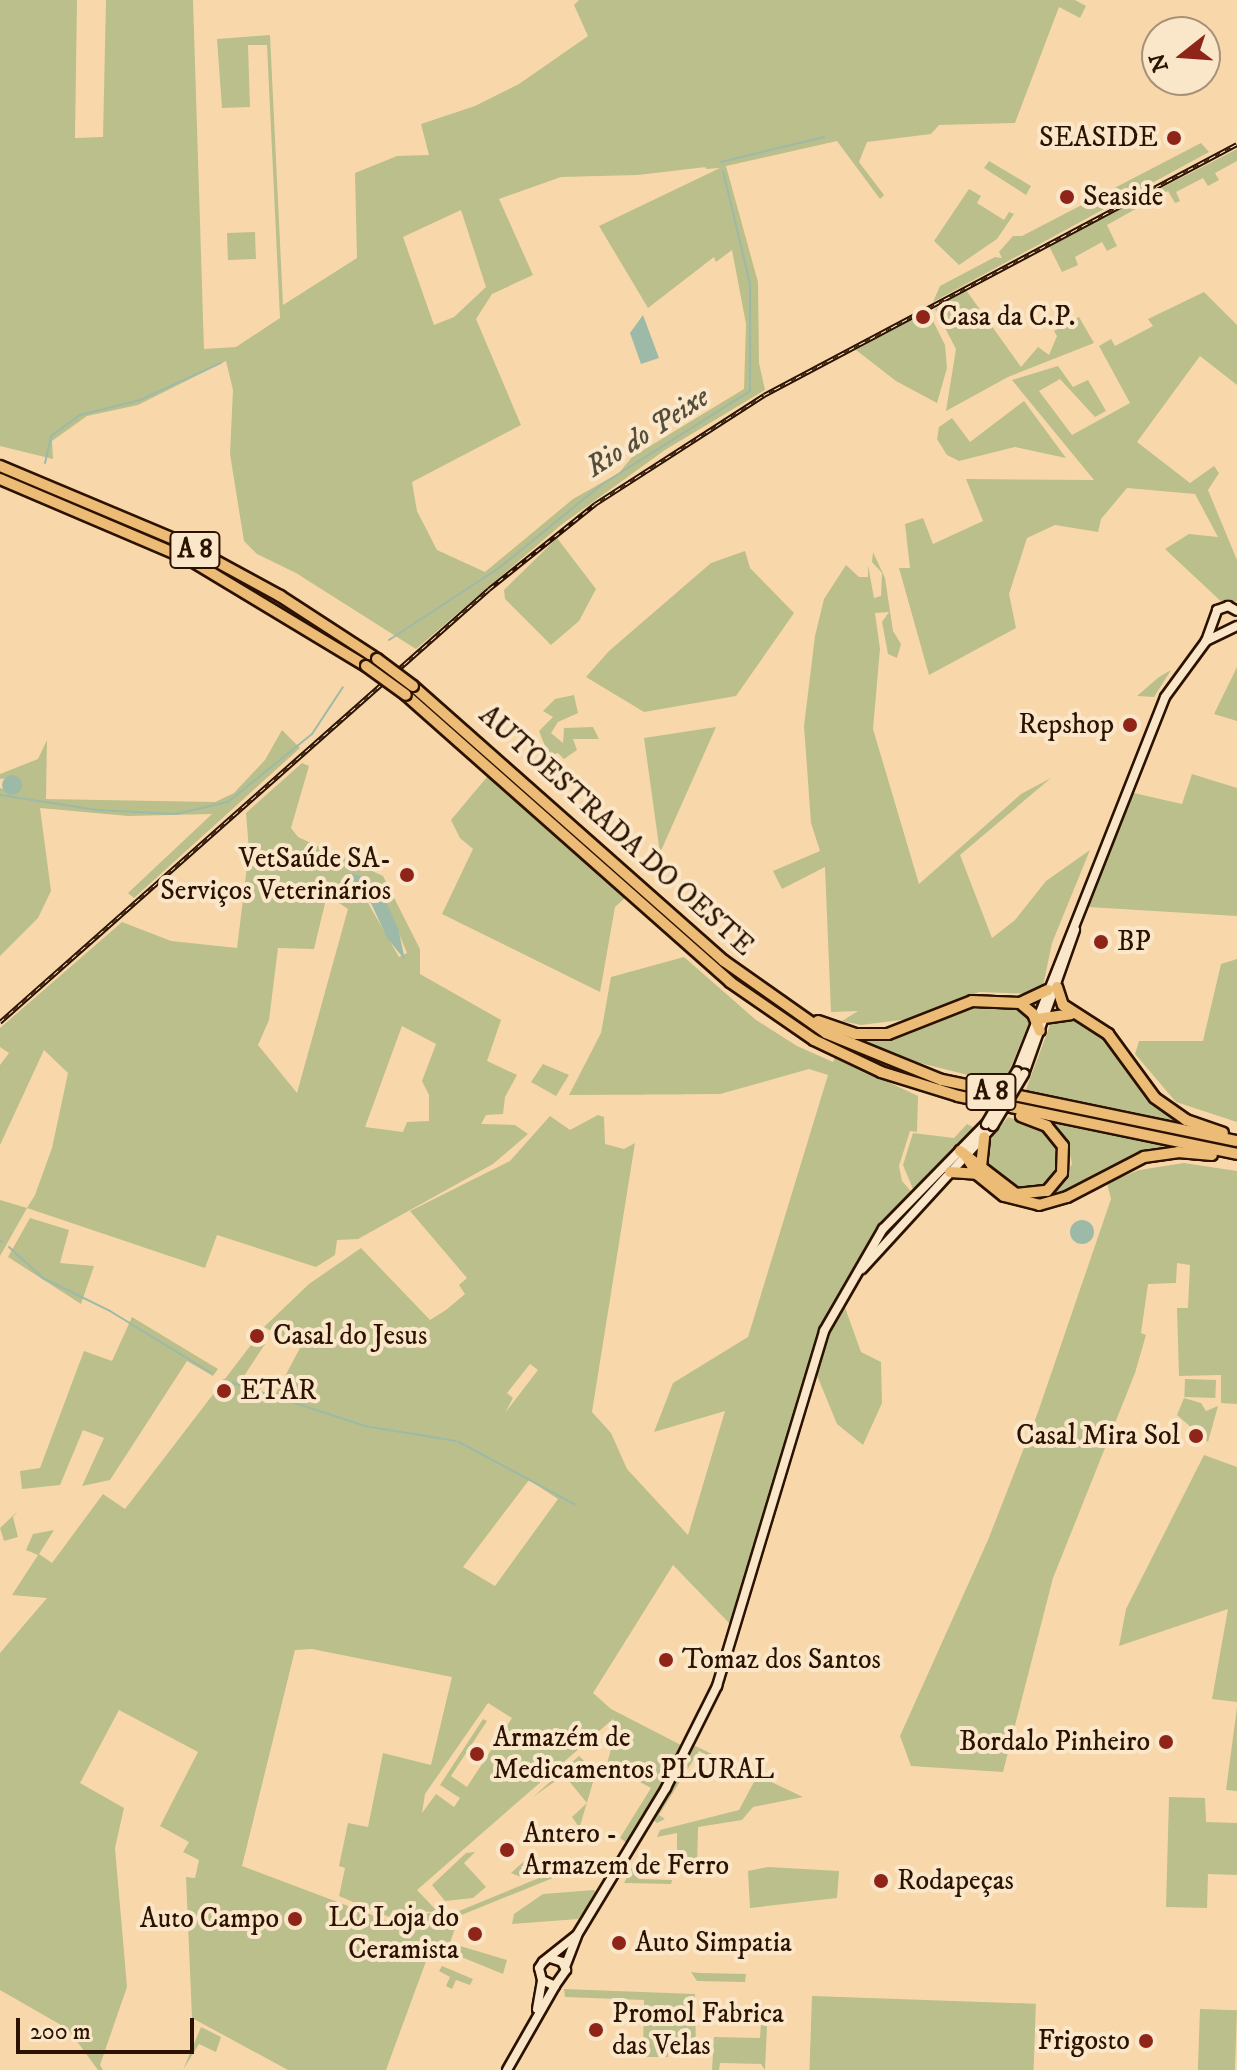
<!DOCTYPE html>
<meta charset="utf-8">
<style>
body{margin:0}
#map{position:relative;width:1237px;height:2070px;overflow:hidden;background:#f8d8ab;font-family:"IM FELL DW Pica",serif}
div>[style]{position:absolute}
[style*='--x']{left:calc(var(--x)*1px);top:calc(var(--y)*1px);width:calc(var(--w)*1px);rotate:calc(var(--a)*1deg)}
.green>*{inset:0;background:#bbbf8b;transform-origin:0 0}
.water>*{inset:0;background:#9dbaa9}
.round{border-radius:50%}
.stream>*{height:2px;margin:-1px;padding:0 1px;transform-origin:1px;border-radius:1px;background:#9dbaa9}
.roads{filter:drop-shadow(2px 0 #2c1200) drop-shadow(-2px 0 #2c1200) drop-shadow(0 2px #2c1200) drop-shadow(0 -2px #2c1200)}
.secondary>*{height:8px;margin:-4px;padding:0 4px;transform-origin:4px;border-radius:4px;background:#fae6c8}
.motorway>*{height:10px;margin:-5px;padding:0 5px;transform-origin:5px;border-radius:5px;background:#ecbc76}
.rail>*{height:5px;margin-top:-2.5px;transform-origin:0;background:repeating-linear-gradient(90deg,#fae6c8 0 6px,#2c1200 0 12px);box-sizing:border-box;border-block:2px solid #2c1200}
.bridges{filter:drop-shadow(2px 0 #2c1200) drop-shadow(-2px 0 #2c1200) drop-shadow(0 2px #2c1200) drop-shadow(0 -2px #2c1200)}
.secondary-bridge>*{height:8px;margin:-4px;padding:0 4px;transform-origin:4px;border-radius:4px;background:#fae6c8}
.motorway-bridge>*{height:10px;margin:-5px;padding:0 5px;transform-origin:5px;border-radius:5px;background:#ecbc76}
.dots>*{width:22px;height:22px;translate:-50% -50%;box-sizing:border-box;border:4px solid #fae6c8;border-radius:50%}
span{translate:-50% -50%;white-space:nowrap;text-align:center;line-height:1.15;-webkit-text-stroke:8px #fae6c8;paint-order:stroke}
.shield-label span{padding:2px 6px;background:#fae6c8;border:2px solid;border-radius:6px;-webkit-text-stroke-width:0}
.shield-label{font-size:26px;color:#2c1200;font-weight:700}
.poi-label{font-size:28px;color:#2c1200}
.right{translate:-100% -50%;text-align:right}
.left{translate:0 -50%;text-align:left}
.street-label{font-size:28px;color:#2c1200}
.water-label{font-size:30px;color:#544d3b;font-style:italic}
.north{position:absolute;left:1141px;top:16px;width:80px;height:80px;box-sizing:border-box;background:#fae6c8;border:2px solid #a89178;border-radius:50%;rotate:253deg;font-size:22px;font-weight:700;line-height:32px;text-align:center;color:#2c1200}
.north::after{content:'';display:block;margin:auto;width:28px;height:36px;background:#8f2418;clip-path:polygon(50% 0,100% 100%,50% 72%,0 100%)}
.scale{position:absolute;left:16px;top:2018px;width:178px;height:36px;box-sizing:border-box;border:4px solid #2c1200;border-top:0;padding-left:10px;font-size:24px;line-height:28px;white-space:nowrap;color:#2c1200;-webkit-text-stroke:6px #fae6c8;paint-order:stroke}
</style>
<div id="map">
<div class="green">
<i style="clip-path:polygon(evenodd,0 0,77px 0,75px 138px,103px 137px,106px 0,193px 0,204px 349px,236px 347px,280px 318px,267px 45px,248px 45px,250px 107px,222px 108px,217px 39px,270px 35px,283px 305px,357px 258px,355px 173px,397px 156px,429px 155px,421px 124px,475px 106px,519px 84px,588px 36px,574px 5px,579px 0,1075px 0,1086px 6px,1080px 18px,1059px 7px,1015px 123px,939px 125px,931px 134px,867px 142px,859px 162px,884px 195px,880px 199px,837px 141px,726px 166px,758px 282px,759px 363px,765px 390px,665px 450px,561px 525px,416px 649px,296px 573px,257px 554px,244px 541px,230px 454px,233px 390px,226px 361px,138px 405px,87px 416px,52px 441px,53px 459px,0 446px,0 0,706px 163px,706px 169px,720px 168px,599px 226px,648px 308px,714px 257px,716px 262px,732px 250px,746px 324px,744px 389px,632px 457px,619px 473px,573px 499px,485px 572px,437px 550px,417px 511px,412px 482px,521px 425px,476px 319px,492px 294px,533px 275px,499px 199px,561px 177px,638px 175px,706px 167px,706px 163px,0 0,461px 210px,486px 287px,454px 317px,434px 325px,403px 237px,461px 210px)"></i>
<i style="clip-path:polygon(1201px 143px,1209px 152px,933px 302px,940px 286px,995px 257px,1002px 258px,999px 252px,1013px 236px,1022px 236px)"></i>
<i style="clip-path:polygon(1237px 149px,1237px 161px,1215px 173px,1219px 180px,1208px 186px,1203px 178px,1176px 192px,1180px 201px,1175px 203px,1168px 191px,1107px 225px,1117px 246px,1107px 251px,1102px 242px,1075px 257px,1078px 265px,1062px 272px,1049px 246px)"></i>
<i style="clip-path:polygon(989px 161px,1031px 186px,1026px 195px,984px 168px)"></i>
<i style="clip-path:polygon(969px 189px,981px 196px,977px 203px,1004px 220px,1009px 212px,1014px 214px,997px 239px,959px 265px,934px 241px)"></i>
<i style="left:255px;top:232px;width:27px;height:28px;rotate:88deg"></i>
<i style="clip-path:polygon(966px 290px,1021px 367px,1038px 347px,1049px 355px,1057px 336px,1054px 331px,1079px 317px,1094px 343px,1008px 377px,946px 411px,956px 349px,935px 309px)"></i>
<i style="clip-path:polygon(1204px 292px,1237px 325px,1237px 385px,1200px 356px,1137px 442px,1190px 483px,1214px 466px,1219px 473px,1208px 490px,1237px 560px,1237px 601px,1226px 606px,1165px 549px,1189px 534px,1218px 537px,1195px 494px,1127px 488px,1101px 519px,1098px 532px,1055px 525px,1027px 538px,1009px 594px,1016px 628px,929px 675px,899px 568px,910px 568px,905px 524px,923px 518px,933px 544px,983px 521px,966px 479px,1094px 480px,1012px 380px,1058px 366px,1073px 387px,1088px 380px,1106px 411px,1095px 417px,1060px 379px,1039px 391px,1072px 435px,1130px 403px,1099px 346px,1111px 339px,1115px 346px,1153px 326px,1148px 319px)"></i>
<i style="clip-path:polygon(915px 317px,918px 322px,931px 317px,945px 345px,947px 368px,937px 403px,896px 381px,856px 350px)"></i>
<i style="clip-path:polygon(1024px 401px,1066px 458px,1015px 447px,959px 461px,947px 455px,937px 439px,939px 427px,952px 418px,970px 442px)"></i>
<i style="clip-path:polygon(557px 538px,596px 589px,579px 621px,551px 645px,505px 599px,504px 590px)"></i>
<i style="clip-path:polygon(745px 551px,750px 568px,794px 613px,736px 696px,644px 712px,586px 677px,609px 651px,711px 563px)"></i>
<i style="clip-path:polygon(873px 552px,885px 578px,893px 631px,901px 644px,897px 658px,888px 654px,882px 622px,889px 612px,875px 613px,880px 649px,873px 729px,919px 884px,1021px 794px,1051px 778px,960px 855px,992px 938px,1015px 920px,1046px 881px,1090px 850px,1052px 943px,1043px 986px,1033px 994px,979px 992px,917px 1018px,861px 1025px,842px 1021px,858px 1011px,831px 1012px,825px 867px,782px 889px,773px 871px,820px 851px,811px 823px,804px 726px,815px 636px,824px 599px,846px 565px,859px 577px,868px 577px,868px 565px,874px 598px,881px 596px,882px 573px,872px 562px)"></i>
<i style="clip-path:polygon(1237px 667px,1237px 721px,1214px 714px)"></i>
<i style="clip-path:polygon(1171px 670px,1154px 697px,1137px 696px,1159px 677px)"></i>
<i style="clip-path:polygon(574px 695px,578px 713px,558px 722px,551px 733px,563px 743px,564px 728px,593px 727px,599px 739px,573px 739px,577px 750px,564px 759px,558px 753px,549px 756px,539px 731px,553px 717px,543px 711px,555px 699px)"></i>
<i style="clip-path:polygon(716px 727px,660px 853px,644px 738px)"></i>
<i style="clip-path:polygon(282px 730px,300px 748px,134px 898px,128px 893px,212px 814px,128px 816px,40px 808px,51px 891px,38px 918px,0 956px,0 788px,12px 792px,11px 778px,0 779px,0 774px,38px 759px,47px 740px,46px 799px,215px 802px,234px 793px,265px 760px)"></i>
<i style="clip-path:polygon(evenodd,302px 763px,309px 766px,291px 828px,298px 837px,383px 876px,420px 949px,420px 974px,501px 1020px,487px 1061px,517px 1075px,505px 1097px,503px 1114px,486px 1115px,481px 1124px,515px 1125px,528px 1134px,493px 1164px,358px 1239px,337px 1240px,335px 1255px,316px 1267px,217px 1235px,205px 1268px,27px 1208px,0 1256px,0 1200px,27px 1208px,35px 1195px,52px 1148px,68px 1073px,44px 1050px,0 1145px,0 1065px,9px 1053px,0 1047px,0 1028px,122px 922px,171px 941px,237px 948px,249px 850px,246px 813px,302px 763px,346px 889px,381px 891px,407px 953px,399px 957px,364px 896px,346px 889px,302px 763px,327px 895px,348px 909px,297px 1093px,258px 1045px,269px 1020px,278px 948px,314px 949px,327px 895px,302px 763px,402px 1026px,436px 1044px,422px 1081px,429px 1095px,429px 1121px,407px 1122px,403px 1132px,365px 1127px,402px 1026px)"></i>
<i style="clip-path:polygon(1192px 774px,1237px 788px,1237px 916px,1088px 907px,1125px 791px,1182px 804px)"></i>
<i style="clip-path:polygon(487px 777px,625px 898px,615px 907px,600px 992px,442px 914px,473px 849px,460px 838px,451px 820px)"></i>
<i style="clip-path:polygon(evenodd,684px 957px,756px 1020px,797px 1046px,833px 1062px,835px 1057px,918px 1096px,917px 1132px,910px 1131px,899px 1166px,902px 1181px,915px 1196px,883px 1229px,843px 1302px,861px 1352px,881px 1362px,882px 1403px,863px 1445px,837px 1424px,814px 1368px,750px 1587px,691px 1744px,803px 1797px,753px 1807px,742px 1820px,698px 1827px,697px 1870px,677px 1869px,677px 1833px,657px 1837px,660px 1830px,739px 1810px,755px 1780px,699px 1751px,659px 1815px,665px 1819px,657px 1823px,649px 1817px,632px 1847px,620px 1838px,651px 1788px,607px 1764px,617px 1726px,613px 1719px,417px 1890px,438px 1912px,459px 1911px,573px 1864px,575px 1869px,459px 1916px,450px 1943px,507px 1960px,503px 1974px,432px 1945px,386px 2070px,288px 2070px,192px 2018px,186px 1877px,195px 1878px,199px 1860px,183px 1852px,189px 1842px,160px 1826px,198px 1752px,119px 1710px,80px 1783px,124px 1808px,115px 1848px,127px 1987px,100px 2065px,103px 2070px,98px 2070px,68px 2029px,0 1990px,0 1653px,47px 1598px,12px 1595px,38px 1555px,26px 1550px,33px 1534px,54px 1530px,39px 1554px,52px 1563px,103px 1494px,125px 1509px,254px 1341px,265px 1344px,238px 1385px,274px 1397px,301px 1346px,264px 1327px,309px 1284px,361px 1248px,430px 1320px,446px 1310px,465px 1294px,459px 1285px,467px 1278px,410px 1211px,510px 1161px,550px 1116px,570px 1130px,598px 1115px,604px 1117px,605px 1144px,624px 1149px,635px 1143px,592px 1412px,611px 1433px,627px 1469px,688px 1535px,725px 1411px,654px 1432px,673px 1383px,748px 1337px,828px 1075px,809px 1069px,720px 1094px,569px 1095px,601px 1033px,611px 977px,684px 957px,530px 1364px,538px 1370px,505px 1413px,513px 1398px,507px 1393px,530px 1364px,684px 957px,529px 1480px,558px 1499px,495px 1586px,463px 1567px,529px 1480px,684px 957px,673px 1565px,731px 1625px,712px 1682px,681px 1745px,611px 1709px,593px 1693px,673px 1565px,684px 957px,312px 1649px,452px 1677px,431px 1765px,383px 1753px,368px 1827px,348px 1823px,339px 1866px,345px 1868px,339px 1896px,389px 1917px,393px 1910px,435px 1912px,388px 1921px,242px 1866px,295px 1650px,312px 1649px,684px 957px,488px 1703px,512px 1718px,467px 1787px,451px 1776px,487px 1721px,483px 1719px,440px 1785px,460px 1798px,454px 1807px,436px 1794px,422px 1813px,425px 1794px,488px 1703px)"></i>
<i style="clip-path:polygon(1237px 959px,1237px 1122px,1176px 1102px,1135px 1054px,1139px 1041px,1203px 1041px,1221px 964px)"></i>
<i style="clip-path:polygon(989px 1003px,1019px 1009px,1030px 1020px,1004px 1084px,900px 1058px,852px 1038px,909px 1034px,974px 1004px)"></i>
<i style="clip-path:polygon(1068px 1018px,1095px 1028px,1151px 1101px,1190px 1126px,1025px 1092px,1052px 1020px)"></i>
<i style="clip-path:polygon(543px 1064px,569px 1075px,556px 1096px,531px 1082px)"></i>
<i style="clip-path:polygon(1008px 1117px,1043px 1130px,1057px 1144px,1059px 1165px,1045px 1186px,1016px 1189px,984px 1161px,985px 1147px)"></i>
<i style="clip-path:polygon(1049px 1121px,1178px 1148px,1136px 1156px,1069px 1192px,1027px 1201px,1054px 1191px,1072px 1164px,1067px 1139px)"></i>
<i style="clip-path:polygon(967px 1124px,975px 1128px,913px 1189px,903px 1165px,913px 1133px,954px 1138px)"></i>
<i style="clip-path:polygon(1184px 1163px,1237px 1171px,1237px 1404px,1221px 1403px,1221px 1375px,1179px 1376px,1177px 1308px,1188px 1308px,1190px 1265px,1177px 1263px,1176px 1283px,1148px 1284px,1141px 1333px,1146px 1335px,1135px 1373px,1053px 1578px,1003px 1772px,911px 1766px,900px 1736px,988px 1540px,1038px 1412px,1111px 1199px,1107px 1183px,1139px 1170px)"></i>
<i style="clip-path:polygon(30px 1218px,69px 1230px,60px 1263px,94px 1266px,81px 1304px,8px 1257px)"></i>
<i style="clip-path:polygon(132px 1317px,218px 1369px,213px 1376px,187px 1361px,110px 1480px,82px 1486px,104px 1438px,83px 1430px,60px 1485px,22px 1489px,20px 1471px,40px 1468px,84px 1351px,112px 1361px)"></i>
<i style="left:1185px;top:1379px;width:31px;height:18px;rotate:2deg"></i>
<i style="clip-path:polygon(1184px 1398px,1201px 1403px,1206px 1411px,1218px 1406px,1208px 1442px,1177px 1415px)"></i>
<i style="clip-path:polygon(1204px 1455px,1237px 1467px,1237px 1702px,1212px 1699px,1228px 1609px,1119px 1646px,1126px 1609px)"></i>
<i style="clip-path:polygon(18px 1511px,13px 1517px,18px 1537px,4px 1541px,0 1528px)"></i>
<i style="clip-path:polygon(1237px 1707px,1237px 1791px,1226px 1790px)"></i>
<i style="clip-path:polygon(579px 1756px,596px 1772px,577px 1836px,570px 1842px,567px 1838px,579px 1827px,572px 1817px,587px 1803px,564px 1775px,533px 1797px)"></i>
<i style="clip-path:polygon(1169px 1797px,1205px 1798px,1206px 1822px,1237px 1823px,1237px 1875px,1208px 1874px,1207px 1908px,1166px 1907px)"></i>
<i style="clip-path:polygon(475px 1852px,464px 1863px,486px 1887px,473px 1898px,445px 1901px,432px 1885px,466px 1853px)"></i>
<i style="clip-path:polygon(532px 1854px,536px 1872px,521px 1877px,511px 1873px)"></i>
<i style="clip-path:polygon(768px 1867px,839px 1871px,837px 1898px,750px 1908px,748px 1871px)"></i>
<i style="clip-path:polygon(632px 1868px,637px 1869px,638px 1879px,672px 1880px,671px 1884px,624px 1883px)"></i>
<i style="clip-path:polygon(594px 1890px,597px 1894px,578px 1919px,512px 1924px,514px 1914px,543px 1894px)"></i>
<i style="clip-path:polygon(442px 1966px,473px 1979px,470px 1985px,456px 1980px,452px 1989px,446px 1986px,450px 1977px,439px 1971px)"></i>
<i style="clip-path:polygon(691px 1972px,700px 1973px,746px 1974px,745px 1982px,697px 1981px)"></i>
<i style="clip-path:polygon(564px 1989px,695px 1994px,696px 2051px,688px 2051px,688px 2032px,679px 2032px,678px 2047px,668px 2046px,668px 2057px,647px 2057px,643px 2052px,644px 2000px,565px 1997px)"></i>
<i style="left:812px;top:1996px;width:224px;height:74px;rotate:2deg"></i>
<i style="clip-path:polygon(762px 2005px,768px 2005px,765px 2070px,761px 2064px,720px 2063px,719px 2070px,712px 2070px,714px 2037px,760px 2038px)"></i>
<i style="left:1200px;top:2009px;width:37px;height:61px;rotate:2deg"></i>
<i style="clip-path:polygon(201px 2027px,221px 2037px,216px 2052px,199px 2044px,183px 2070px)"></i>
</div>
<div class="water">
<i style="clip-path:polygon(643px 315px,659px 358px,641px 364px,630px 333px)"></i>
<i class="round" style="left:2px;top:775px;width:20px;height:20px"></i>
<i style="clip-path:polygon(349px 873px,367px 878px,381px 891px,398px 928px,405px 960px,387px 938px,371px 903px,343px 886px)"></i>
<i class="round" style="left:1070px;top:1220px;width:24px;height:24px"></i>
</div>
<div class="stream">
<i style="--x:721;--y:162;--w:106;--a:-13.6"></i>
<i style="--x:45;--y:463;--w:28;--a:-77"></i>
<i style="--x:51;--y:436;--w:36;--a:-36"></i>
<i style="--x:80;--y:415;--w:62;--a:-14"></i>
<i style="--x:140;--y:400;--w:89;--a:-24.6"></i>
<i style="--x:389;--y:640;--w:131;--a:-33.2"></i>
<i style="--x:499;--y:568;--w:132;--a:-39.1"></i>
<i style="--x:601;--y:485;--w:176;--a:-32.2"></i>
<i style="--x:750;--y:391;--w:107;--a:-90"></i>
<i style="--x:750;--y:284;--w:116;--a:-103.4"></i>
<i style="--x:0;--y:795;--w:98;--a:8.8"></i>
<i style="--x:97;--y:810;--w:79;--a:2.9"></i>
<i style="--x:176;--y:814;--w:53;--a:-13"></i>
<i style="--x:228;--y:802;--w:108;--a:-39"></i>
<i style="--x:312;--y:734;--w:56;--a:-56.6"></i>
<i style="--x:0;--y:1241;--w:2;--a:27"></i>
<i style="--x:9;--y:1247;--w:46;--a:42.4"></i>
<i style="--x:43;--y:1278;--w:75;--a:26.2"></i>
<i style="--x:110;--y:1311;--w:119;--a:31.5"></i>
<i style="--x:224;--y:1380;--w:152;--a:18"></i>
<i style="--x:371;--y:1427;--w:86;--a:9.4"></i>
<i style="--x:459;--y:1442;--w:131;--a:28.3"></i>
</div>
<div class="roads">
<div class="secondary">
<i style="--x:1206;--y:641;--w:34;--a:-26"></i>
<i style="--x:1017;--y:1071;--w:402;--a:-68.4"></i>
<i style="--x:1165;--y:697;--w:69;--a:-53.8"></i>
<i style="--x:1206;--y:641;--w:33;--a:-70"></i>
<i style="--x:1217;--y:610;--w:12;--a:-20"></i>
<i style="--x:1228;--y:606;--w:10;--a:29"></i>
<i style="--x:1024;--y:1074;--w:153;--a:-70.5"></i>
<i style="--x:862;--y:1269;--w:194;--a:-47.5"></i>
<i style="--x:550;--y:1958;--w:13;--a:18"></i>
<i style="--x:562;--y:1962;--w:9;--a:63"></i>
<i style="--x:566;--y:1970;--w:19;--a:125"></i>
<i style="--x:555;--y:1986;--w:14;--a:-155"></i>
<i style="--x:542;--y:1980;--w:12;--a:-104"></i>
<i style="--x:539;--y:1968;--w:7;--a:-56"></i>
<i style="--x:543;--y:1962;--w:43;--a:-38.5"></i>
<i style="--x:565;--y:1967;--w:34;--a:-69"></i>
<i style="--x:577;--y:1935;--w:172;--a:-58.8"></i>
<i style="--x:666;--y:1788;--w:114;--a:-63.4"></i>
<i style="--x:717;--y:1686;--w:371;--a:-73.2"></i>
<i style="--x:824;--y:1331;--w:118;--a:-60"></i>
<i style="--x:883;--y:1229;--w:147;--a:-45.6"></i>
<i style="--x:537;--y:2009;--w:29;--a:-80"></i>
<i style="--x:507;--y:2070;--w:97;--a:-60.3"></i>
</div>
<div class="motorway">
<i style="--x:0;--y:466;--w:196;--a:22.8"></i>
<i style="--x:181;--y:542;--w:113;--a:28.6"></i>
<i style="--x:280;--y:596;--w:116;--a:33"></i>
<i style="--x:0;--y:479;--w:209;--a:23.1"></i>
<i style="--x:192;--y:561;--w:203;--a:31.1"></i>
<i style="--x:413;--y:686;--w:415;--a:41.5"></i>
<i style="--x:724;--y:961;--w:125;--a:35.2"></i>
<i style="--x:826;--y:1033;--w:125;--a:22.1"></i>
<i style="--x:942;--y:1080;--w:301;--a:11.7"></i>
<i style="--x:406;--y:695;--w:433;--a:41.5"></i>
<i style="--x:730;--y:982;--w:102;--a:34.6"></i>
<i style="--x:814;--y:1040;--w:74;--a:25.5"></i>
<i style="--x:881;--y:1072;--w:81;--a:17.3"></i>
<i style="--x:958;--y:1096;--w:285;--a:11.7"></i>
<i style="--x:1057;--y:987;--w:19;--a:72"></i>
<i style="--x:1063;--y:1005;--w:54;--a:32.8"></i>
<i style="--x:1108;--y:1034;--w:79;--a:53.7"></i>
<i style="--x:1155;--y:1098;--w:38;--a:35"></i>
<i style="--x:1186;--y:1120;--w:39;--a:19"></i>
<i style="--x:1020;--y:1003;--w:17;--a:40"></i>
<i style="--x:1033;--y:1014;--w:18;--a:68"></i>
<i style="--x:1037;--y:1019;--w:34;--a:-8"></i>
<i style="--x:818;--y:1021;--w:39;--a:19"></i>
<i style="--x:855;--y:1034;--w:33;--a:0"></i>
<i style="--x:888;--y:1034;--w:90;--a:-21.4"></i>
<i style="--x:972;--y:1001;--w:48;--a:2.4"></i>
<i style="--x:1020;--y:1003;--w:31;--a:-25"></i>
<i style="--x:960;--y:1151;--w:71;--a:37.5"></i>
<i style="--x:1016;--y:1194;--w:31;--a:-6"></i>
<i style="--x:1047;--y:1191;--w:23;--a:-50"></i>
<i style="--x:1062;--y:1173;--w:27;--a:-88"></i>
<i style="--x:1063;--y:1146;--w:26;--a:-129"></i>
<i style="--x:1047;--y:1126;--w:28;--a:-159"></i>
<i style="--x:966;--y:1156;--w:22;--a:58"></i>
<i style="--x:978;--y:1175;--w:33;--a:39"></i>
<i style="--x:1004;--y:1196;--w:36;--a:14"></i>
<i style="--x:1039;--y:1205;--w:29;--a:-16"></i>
<i style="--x:1067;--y:1197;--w:87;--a:-27.5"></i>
<i style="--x:1144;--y:1157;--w:34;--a:-8"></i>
<i style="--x:1178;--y:1152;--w:34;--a:5"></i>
<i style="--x:981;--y:1167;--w:30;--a:-84"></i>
<i style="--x:950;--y:1172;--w:26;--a:4"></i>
</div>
</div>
<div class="rail">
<i style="--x:0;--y:1022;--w:653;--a:-41.52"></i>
<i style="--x:489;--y:589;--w:136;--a:-38.7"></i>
<i style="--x:595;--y:504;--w:201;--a:-32.8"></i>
<i style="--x:764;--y:395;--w:535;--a:-27.95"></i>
</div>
<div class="bridges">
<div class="secondary-bridge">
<i style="--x:986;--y:1124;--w:61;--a:-59.7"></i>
<i style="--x:993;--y:1126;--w:61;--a:-59.2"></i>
</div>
<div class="motorway-bridge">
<i style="--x:377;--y:659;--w:45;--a:36.9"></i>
<i style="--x:366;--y:666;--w:49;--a:35.9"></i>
</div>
</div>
<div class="dots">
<i style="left:1174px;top:138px;background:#8f2418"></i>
<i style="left:1067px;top:197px;background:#8f2418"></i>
<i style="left:923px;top:317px;background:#8f2418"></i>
<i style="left:1130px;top:725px;background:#8f2418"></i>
<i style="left:407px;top:875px;background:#8f2418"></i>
<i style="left:1101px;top:942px;background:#8f2418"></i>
<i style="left:257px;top:1336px;background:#8f2418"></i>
<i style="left:224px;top:1391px;background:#8f2418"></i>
<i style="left:1196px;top:1436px;background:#8f2418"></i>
<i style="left:666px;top:1660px;background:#8f2418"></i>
<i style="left:1166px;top:1742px;background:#8f2418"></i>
<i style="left:477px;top:1754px;background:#8f2418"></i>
<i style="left:507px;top:1850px;background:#8f2418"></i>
<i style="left:881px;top:1881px;background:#8f2418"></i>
<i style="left:295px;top:1919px;background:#8f2418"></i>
<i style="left:475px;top:1934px;background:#8f2418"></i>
<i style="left:619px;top:1943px;background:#8f2418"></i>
<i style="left:596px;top:2030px;background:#8f2418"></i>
<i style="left:1146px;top:2041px;background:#8f2418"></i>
</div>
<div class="shield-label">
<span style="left:195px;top:550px">A 8</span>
<span style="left:991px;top:1092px">A 8</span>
</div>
<div class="poi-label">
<span class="right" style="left:1158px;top:138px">SEASIDE</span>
<span class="left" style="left:1083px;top:197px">Seaside</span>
<span class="left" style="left:939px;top:317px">Casa da C.P.</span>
<span class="right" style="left:1114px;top:725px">Repshop</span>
<span class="right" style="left:391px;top:875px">VetSaúde SA-<br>Serviços Veterinários</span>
<span class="left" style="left:1117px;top:942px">BP</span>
<span class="left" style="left:273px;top:1336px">Casal do Jesus</span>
<span class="left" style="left:240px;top:1391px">ETAR</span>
<span class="right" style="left:1180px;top:1436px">Casal Mira Sol</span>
<span class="left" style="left:682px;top:1660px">Tomaz dos Santos</span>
<span class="left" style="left:493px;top:1754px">Armazém de<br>Medicamentos PLURAL</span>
<span class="right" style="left:1150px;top:1742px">Bordalo Pinheiro</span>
<span class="left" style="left:523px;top:1850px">Antero -<br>Armazem de Ferro</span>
<span class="left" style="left:897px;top:1881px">Rodapeças</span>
<span class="right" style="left:459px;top:1934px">LC Loja do<br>Ceramista</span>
<span class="right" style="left:279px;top:1919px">Auto Campo</span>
<span class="left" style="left:635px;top:1943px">Auto Simpatia</span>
<span class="left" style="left:612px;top:2030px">Promol Fabrica<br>das Velas</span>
<span class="right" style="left:1130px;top:2041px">Frigosto</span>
</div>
<div class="street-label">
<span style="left:616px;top:831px;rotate:42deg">AUTOESTRADA DO OESTE</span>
</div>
<div class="water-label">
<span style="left:648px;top:433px;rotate:-33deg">Rio do Peixe</span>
</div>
<div class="north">N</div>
<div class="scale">200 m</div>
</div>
